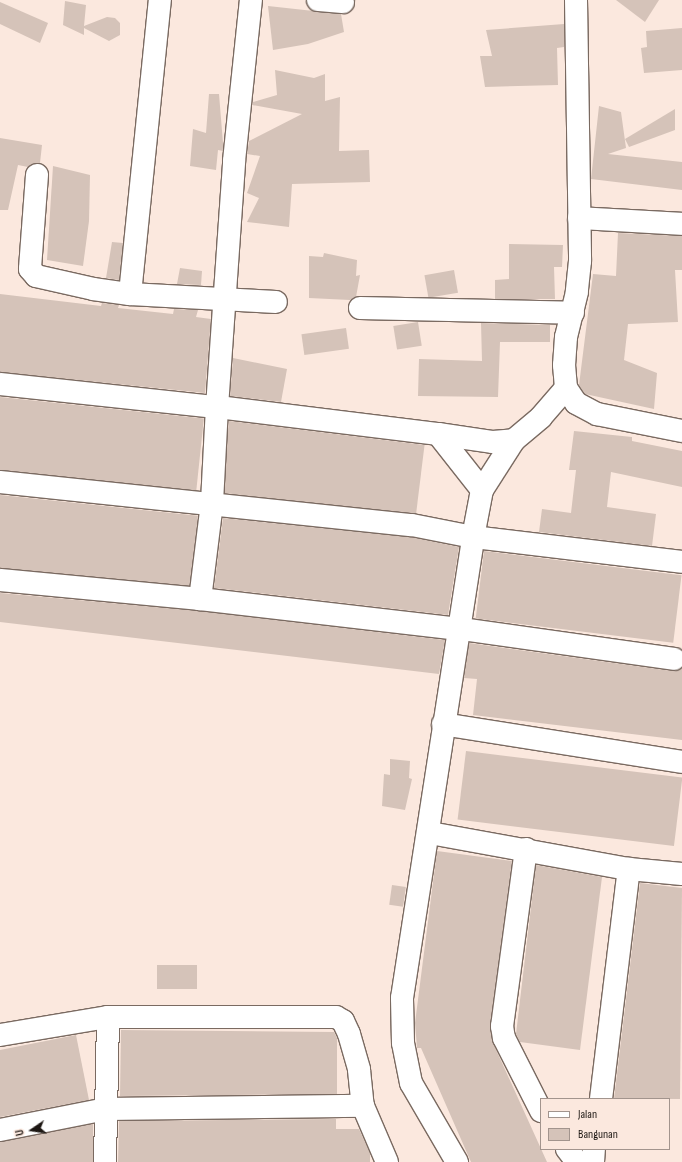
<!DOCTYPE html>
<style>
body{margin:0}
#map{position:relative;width:682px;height:1162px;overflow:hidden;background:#fbe8de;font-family:"Sofia Sans Condensed",sans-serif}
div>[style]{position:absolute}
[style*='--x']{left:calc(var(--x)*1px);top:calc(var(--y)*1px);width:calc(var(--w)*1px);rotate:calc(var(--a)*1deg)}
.building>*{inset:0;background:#d5c3b9;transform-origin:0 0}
.roads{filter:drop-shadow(1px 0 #7a6a61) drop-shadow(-1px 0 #7a6a61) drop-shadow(0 1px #7a6a61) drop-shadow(0 -1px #7a6a61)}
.minor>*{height:22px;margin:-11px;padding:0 11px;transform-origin:11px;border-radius:11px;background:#fff}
span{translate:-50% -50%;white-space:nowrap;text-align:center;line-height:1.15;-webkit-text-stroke:4px #fbe8de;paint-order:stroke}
.legend{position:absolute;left:540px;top:1098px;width:130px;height:52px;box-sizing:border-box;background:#fbe8de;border:1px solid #a2948d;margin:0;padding:5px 7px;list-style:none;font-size:12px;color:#1d1713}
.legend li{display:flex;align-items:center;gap:8px;height:20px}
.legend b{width:20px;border:1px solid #a2948d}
.north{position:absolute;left:12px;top:1110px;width:40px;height:40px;-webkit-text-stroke:3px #fbe8de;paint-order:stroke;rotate:257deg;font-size:11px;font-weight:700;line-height:16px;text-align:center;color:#1d1713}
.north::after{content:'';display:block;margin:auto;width:14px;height:18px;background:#1d1713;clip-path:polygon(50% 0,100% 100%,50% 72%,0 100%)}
</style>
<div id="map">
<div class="building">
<i style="clip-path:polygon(616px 0,659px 0,645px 22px)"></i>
<i style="clip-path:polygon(65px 1px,86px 5px,84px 26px,107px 17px,115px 18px,120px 23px,120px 35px,109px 41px,84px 28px,84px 35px,63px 25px)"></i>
<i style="clip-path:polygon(0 2px,48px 23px,40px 43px,0 24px)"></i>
<i style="clip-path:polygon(268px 6px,341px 14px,344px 32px,308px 44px,273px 50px)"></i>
<i style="clip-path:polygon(564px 24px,564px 47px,557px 48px,558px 85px,485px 87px,480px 56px,492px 56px,486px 30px)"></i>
<i style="clip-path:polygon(682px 28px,682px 70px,644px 73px,641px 48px,647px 47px,646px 31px)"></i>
<i style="clip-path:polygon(275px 70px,314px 78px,325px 74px,325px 101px,340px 97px,339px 151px,369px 150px,370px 182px,292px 184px,289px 227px,247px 222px,259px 198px,247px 193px,260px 156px,247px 154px,249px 141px,302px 114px,252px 105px,253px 102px,277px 95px)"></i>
<i style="clip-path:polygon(209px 94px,219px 94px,223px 143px,223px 151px,218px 150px,216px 170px,190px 166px,193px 129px,206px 133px)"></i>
<i style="clip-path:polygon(599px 106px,621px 112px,626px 148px,608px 154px,682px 162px,682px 190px,591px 179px)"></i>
<i style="clip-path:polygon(675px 109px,675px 130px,629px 147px,625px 139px)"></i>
<i style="clip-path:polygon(0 138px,42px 145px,40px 163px,28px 167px,18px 165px,8px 210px,0 210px)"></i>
<i style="clip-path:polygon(53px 166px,90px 175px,89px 221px,83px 266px,47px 260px)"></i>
<i style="clip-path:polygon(618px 233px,682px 236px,682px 270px,675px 270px,678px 322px,628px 324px,624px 360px,657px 373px,654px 409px,585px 394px,579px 385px,593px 274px,616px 276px)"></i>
<i style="clip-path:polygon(112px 242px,123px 243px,119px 280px,106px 278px)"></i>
<i style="clip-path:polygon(509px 244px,563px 245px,562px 267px,554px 267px,555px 299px,495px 299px,495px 280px,509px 279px)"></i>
<i style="clip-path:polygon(324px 253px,357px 260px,356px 276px,360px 275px,356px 297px,350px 300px,309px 298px,309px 256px,323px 257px)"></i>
<i style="clip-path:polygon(180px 268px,202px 271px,201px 285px,177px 284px)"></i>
<i style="left:454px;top:270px;width:23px;height:30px;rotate:80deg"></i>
<i style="clip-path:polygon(0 294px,101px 306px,102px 303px,119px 305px,118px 308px,173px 314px,174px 309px,198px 310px,196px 317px,211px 319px,205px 393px,0 372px)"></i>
<i style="left:418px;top:322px;width:24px;height:25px;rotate:81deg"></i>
<i style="clip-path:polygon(481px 323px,550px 325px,550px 342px,500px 342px,498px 397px,418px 396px,419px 359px,482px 361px)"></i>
<i style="left:346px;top:328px;width:21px;height:45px;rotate:82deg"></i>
<i style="clip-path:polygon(233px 358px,287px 369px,281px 402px,230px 396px)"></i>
<i style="left:0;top:397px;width:205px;height:73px;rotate:6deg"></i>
<i style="left:229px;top:421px;width:197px;height:72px;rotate:7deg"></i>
<i style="clip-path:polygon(574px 431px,632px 437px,632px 441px,682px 451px,682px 487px,611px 472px,607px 507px,656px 514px,652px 546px,539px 532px,542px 509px,571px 513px,576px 470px,569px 470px)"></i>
<i style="left:0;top:495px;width:199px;height:73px;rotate:6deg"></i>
<i style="clip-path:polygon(223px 518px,410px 537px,459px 547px,448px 615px,214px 588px)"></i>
<i style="left:484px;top:551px;width:199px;height:68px;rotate:7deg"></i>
<i style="clip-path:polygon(0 593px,199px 611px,445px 640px,439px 674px,0 622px)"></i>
<i style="clip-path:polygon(469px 643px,672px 671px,682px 668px,682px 740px,473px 715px,477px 679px,464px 678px)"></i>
<i style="left:466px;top:751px;width:218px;height:69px;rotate:7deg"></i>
<i style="clip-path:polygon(390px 759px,410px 761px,409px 778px,412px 779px,405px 810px,382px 806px,384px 774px,390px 775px)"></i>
<i style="clip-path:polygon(437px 851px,512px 861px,490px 1028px,493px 1043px,547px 1162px,471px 1162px,421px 1048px,417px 1048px,415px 1023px)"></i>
<i style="clip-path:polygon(536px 865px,602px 877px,580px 1050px,520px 1042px,516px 1034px)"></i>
<i style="clip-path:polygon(640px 883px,682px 888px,680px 1099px,614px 1099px)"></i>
<i style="left:392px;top:885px;width:14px;height:20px;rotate:8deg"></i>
<i style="left:197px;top:965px;width:24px;height:40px;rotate:90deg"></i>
<i style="clip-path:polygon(121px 1030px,334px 1032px,337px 1038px,337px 1094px,120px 1096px)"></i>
<i style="clip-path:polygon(76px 1035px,89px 1100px,0 1117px,0 1050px)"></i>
<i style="clip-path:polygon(336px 1119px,336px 1129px,359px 1129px,370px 1153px,370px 1162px,118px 1162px,119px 1121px)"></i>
<i style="clip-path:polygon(93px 1124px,93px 1162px,0 1162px,0 1142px)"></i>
</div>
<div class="roads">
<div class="minor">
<i style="--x:318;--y:0;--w:25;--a:5"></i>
<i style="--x:576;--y:0;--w:261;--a:89.1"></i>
<i style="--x:580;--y:261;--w:31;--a:96"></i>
<i style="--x:577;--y:292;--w:46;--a:103.7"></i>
<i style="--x:566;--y:337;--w:28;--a:94"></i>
<i style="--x:564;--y:365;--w:23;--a:85"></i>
<i style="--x:566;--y:388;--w:18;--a:56"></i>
<i style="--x:576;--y:403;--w:24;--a:28"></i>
<i style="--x:597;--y:414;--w:87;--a:11.3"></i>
<i style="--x:37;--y:175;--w:94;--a:94.3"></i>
<i style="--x:30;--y:269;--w:9;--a:49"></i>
<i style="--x:36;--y:276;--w:58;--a:12.8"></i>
<i style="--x:93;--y:289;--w:37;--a:8"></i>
<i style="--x:130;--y:294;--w:146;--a:3.1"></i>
<i style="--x:579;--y:218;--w:103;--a:3.3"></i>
<i style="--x:130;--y:294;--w:296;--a:-84.2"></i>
<i style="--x:360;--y:308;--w:213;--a:1.3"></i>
<i style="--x:0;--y:384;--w:218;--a:6.1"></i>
<i style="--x:217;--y:407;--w:247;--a:-86"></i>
<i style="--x:234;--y:161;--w:162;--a:-84"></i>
<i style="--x:438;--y:434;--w:223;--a:-173"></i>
<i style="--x:217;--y:407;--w:96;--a:93"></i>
<i style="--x:212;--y:503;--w:97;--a:97.1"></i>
<i style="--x:200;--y:599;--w:263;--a:6.6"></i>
<i style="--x:461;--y:629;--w:215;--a:8"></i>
<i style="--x:0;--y:482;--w:414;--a:6"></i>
<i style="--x:412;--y:525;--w:62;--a:11.1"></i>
<i style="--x:473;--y:537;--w:210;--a:6.8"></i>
<i style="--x:482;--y:490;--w:71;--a:-128.2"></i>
<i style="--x:438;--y:434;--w:56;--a:8.3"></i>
<i style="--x:493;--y:442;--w:21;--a:-5"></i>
<i style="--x:514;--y:440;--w:35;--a:-40"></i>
<i style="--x:541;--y:417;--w:38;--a:-49"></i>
<i style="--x:0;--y:580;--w:201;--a:5.4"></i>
<i style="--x:443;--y:724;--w:242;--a:9"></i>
<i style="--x:430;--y:833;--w:202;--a:10.3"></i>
<i style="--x:629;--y:869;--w:53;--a:5.4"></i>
<i style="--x:526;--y:849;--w:179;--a:97.7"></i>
<i style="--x:502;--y:1026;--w:12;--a:81"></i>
<i style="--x:504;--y:1038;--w:82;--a:63.1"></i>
<i style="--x:0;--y:1035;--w:109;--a:-9.5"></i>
<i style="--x:108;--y:1017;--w:228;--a:0"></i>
<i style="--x:336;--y:1017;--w:8;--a:30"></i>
<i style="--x:343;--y:1021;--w:14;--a:65"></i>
<i style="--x:349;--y:1034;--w:37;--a:74"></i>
<i style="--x:359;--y:1070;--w:36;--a:84"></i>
<i style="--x:363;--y:1106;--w:61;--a:66.8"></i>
<i style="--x:601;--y:1099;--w:232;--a:-83.1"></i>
<i style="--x:0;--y:1130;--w:108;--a:-11.2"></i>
<i style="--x:106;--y:1109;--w:257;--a:-0.7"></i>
<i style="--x:567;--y:1149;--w:16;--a:52"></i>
<i style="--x:105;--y:1162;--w:145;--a:-88.8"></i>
<i style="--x:457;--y:1162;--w:91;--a:-120.2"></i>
<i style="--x:411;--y:1083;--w:41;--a:-101.3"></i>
<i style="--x:403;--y:1043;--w:45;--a:-91.3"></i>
<i style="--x:402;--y:998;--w:466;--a:-81.2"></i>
<i style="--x:473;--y:537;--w:48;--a:-79.2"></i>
<i style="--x:482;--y:490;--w:59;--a:-57.4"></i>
<i style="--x:593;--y:1162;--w:13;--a:-86"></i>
</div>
</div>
<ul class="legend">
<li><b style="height:5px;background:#fff"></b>Jalan</li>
<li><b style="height:11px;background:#d5c3b9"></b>Bangunan</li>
</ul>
<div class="north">U</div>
</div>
